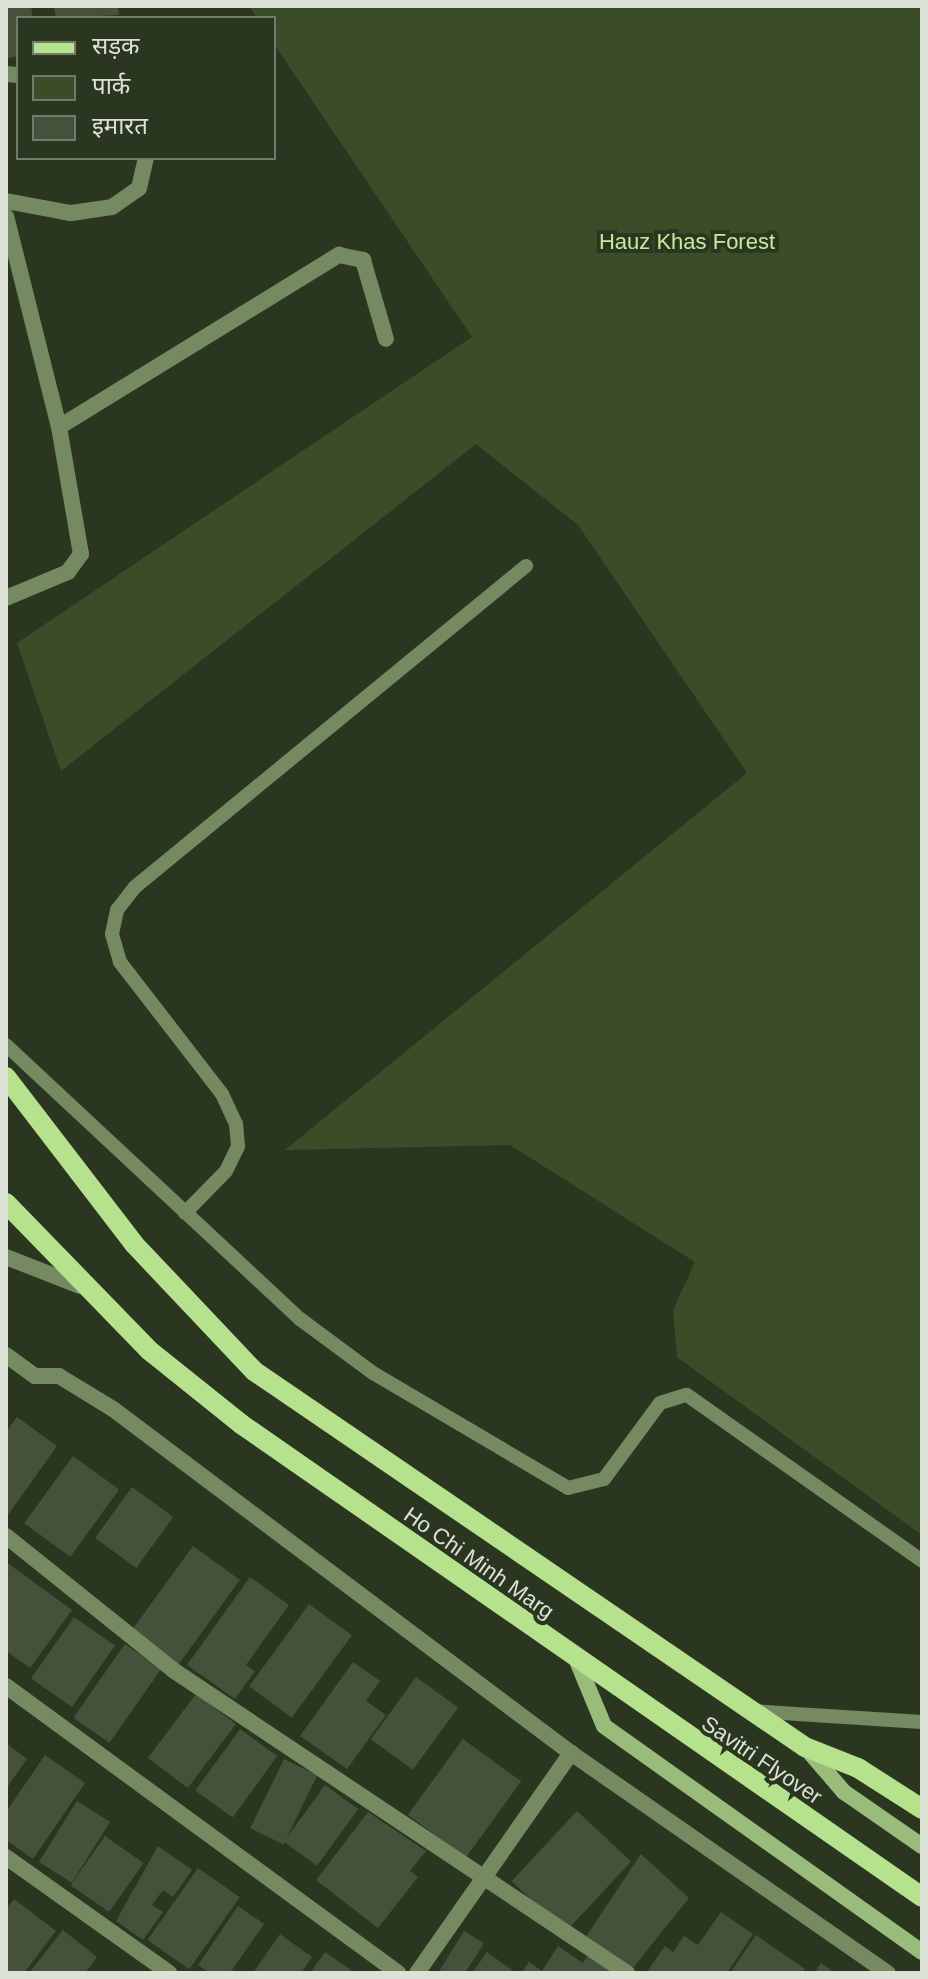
<!DOCTYPE html>
<meta charset="utf-8">
<style>
body{margin:0}
#map{position:relative;width:928px;height:1979px;overflow:hidden;background:#2b3621;font-family:Arial,"Noto Sans Devanagari",sans-serif}
div>[style]{position:absolute}
[style*='--x']{left:calc(var(--x)*1px);top:calc(var(--y)*1px);width:calc(var(--w)*1px);rotate:calc(var(--a)*1deg)}
.green>*{inset:0;background:#3b4d28}
.building>*{inset:0;background:#45513b;transform-origin:0 0}
.lane>*{height:14px;margin:-7px;padding:0 7px;transform-origin:7px;border-radius:7px;background:#758a61}
.street>*{height:16px;margin:-8px;padding:0 8px;transform-origin:8px;border-radius:8px;background:#758a61}
.secondary>*{height:16px;margin:-8px;padding:0 8px;transform-origin:8px;border-radius:8px;background:#9abc7a}
.primary>*{height:20px;margin:-10px;padding:0 10px;transform-origin:10px;border-radius:10px;background:#b6e28d}
span{translate:-50% -50%;white-space:nowrap;text-align:center;line-height:1.15;-webkit-text-stroke:8px #2b3621;paint-order:stroke}
.park-label{font-size:22px;color:#c3ec9d}
.street-label{font-size:22px;color:#dce3d6}
.frame{position:absolute;inset:0;border:8px solid #dce3d6;pointer-events:none}
.legend{position:absolute;left:16px;top:16px;width:260px;height:144px;box-sizing:border-box;background:#2b3621;border:2px solid #727b69;margin:0;padding:10px 14px;list-style:none;font-size:24px;color:#dce3d6}
.legend li{display:flex;align-items:center;gap:16px;height:40px}
.legend b{width:40px;border:2px solid #727b69}
</style>
<div id="map">
<div class="green">
<i style="clip-path:polygon(249px 6px,922px 6px,922px 1535px,677px 1357px,673px 1310px,695px 1262px,510px 1145px,285px 1150px,747px 773px,578px 525px,476px 444px,61px 771px,17px 643px,472px 337px,274px 44px,274px 18px,257px 18px)"></i>
</div>
<div class="building">
<i style="clip-path:polygon(6px 6px,31px 6px,33px 18px,18px 18px,18px 56px,6px 59px)"></i>
<i style="clip-path:polygon(54px 6px,118px 6px,119px 15px,56px 18px)"></i>
<i style="clip-path:polygon(17px 1417px,57px 1446px,8px 1515px,6px 1432px)"></i>
<i style="left:73px;top:1456px;width:57px;height:83px;rotate:36deg"></i>
<i style="left:132px;top:1487px;width:51px;height:63px;rotate:36deg"></i>
<i style="left:193px;top:1546px;width:58px;height:106px;rotate:36deg"></i>
<i style="clip-path:polygon(6px 1562px,72px 1610px,30px 1668px,6px 1651px)"></i>
<i style="clip-path:polygon(250px 1577px,289px 1605px,246px 1665px,255px 1671px,235px 1699px,187px 1665px)"></i>
<i style="left:309px;top:1604px;width:53px;height:102px;rotate:36deg"></i>
<i style="left:74px;top:1617px;width:50px;height:75px;rotate:35deg"></i>
<i style="left:125px;top:1644px;width:44px;height:90px;rotate:35deg"></i>
<i style="clip-path:polygon(353px 1662px,380px 1681px,366px 1701px,386px 1715px,347px 1769px,300px 1736px)"></i>
<i style="left:416px;top:1677px;width:52px;height:77px;rotate:36deg"></i>
<i style="left:196px;top:1694px;width:50px;height:80px;rotate:37deg"></i>
<i style="left:240px;top:1729px;width:46px;height:76px;rotate:36deg"></i>
<i style="left:463px;top:1739px;width:72px;height:94px;rotate:36deg"></i>
<i style="clip-path:polygon(6px 1743px,27px 1759px,6px 1789px)"></i>
<i style="clip-path:polygon(45px 1755px,85px 1783px,33px 1859px,6px 1840px,6px 1812px)"></i>
<i style="left:284px;top:1759px;width:37px;height:77px;rotate:26deg"></i>
<i style="left:325px;top:1785px;width:41px;height:70px;rotate:36deg"></i>
<i style="left:77px;top:1801px;width:39px;height:72px;rotate:32deg"></i>
<i style="left:577px;top:1811px;width:74px;height:96px;rotate:43deg"></i>
<i style="clip-path:polygon(368px 1812px,426px 1851px,410px 1871px,418px 1877px,378px 1928px,316px 1880px)"></i>
<i style="left:105px;top:1836px;width:47px;height:60px;rotate:35deg"></i>
<i style="clip-path:polygon(158px 1846px,192px 1870px,173px 1897px,163px 1890px,152px 1905px,163px 1912px,143px 1940px,116px 1921px)"></i>
<i style="clip-path:polygon(641px 1854px,689px 1898px,632px 1969px,585px 1938px)"></i>
<i style="left:198px;top:1868px;width:51px;height:88px;rotate:35deg"></i>
<i style="clip-path:polygon(14px 1899px,56px 1931px,24px 1973px,6px 1973px,6px 1909px)"></i>
<i style="clip-path:polygon(238px 1906px,264px 1924px,230px 1973px,209px 1973px,198px 1965px)"></i>
<i style="clip-path:polygon(721px 1912px,753px 1934px,727px 1973px,646px 1973px,665px 1946px,673px 1952px,684px 1936px,698px 1945px)"></i>
<i style="clip-path:polygon(63px 1930px,97px 1957px,85px 1973px,29px 1973px)"></i>
<i style="clip-path:polygon(464px 1931px,484px 1943px,465px 1973px,438px 1973px)"></i>
<i style="clip-path:polygon(280px 1934px,312px 1957px,301px 1973px,253px 1973px)"></i>
<i style="clip-path:polygon(756px 1935px,805px 1969px,802px 1973px,730px 1973px)"></i>
<i style="clip-path:polygon(558px 1946px,583px 1963px,589px 1954px,617px 1973px,522px 1972px,529px 1962px,542px 1971px)"></i>
<i style="clip-path:polygon(325px 1952px,355px 1973px,310px 1973px)"></i>
<i style="clip-path:polygon(487px 1952px,516px 1973px,472px 1973px)"></i>
<i style="clip-path:polygon(821px 1963px,835px 1973px,814px 1973px)"></i>
</div>
<div class="lane">
<i style="--x:6;--y:1045;--w:402;--a:43"></i>
<i style="--x:300;--y:1319;--w:91;--a:36.5"></i>
<i style="--x:373;--y:1373;--w:226;--a:30.5"></i>
<i style="--x:568;--y:1488;--w:37;--a:-14"></i>
<i style="--x:604;--y:1479;--w:94;--a:-53.6"></i>
<i style="--x:660;--y:1403;--w:28;--a:-17"></i>
<i style="--x:687;--y:1395;--w:288;--a:35.2"></i>
<i style="--x:185;--y:1213;--w:59;--a:-45.7"></i>
<i style="--x:226;--y:1171;--w:28;--a:-64"></i>
<i style="--x:238;--y:1146;--w:22;--a:-95"></i>
<i style="--x:236;--y:1124;--w:33;--a:-115"></i>
<i style="--x:222;--y:1094;--w:167;--a:-127.7"></i>
<i style="--x:120;--y:962;--w:29;--a:-106"></i>
<i style="--x:112;--y:934;--w:25;--a:-78"></i>
<i style="--x:117;--y:910;--w:29;--a:-52"></i>
<i style="--x:135;--y:887;--w:506;--a:-39.39"></i>
<i style="--x:752;--y:1711;--w:170;--a:3.7"></i>
</div>
<div class="street">
<i style="--x:6;--y:74;--w:12;--a:5"></i>
<i style="--x:6;--y:201;--w:66;--a:10.5"></i>
<i style="--x:71;--y:213;--w:41;--a:-8.3"></i>
<i style="--x:112;--y:207;--w:33;--a:-35"></i>
<i style="--x:139;--y:188;--w:31;--a:-77"></i>
<i style="--x:6;--y:216;--w:218;--a:75.9"></i>
<i style="--x:59;--y:427;--w:129;--a:80.2"></i>
<i style="--x:81;--y:554;--w:22;--a:126"></i>
<i style="--x:68;--y:572;--w:67;--a:157.2"></i>
<i style="--x:59;--y:427;--w:329;--a:-31.6"></i>
<i style="--x:339;--y:255;--w:25;--a:12"></i>
<i style="--x:363;--y:260;--w:82;--a:73.8"></i>
<i style="--x:6;--y:1257;--w:79;--a:21.4"></i>
<i style="--x:6;--y:1355;--w:36;--a:36"></i>
<i style="--x:35;--y:1376;--w:24;--a:0"></i>
<i style="--x:59;--y:1376;--w:63;--a:31.4"></i>
<i style="--x:113;--y:1409;--w:573;--a:36.91"></i>
<i style="--x:571;--y:1753;--w:386;--a:34.8"></i>
<i style="--x:6;--y:1536;--w:214;--a:38.7"></i>
<i style="--x:173;--y:1670;--w:546;--a:33.72"></i>
<i style="--x:6;--y:1686;--w:486;--a:36.2"></i>
<i style="--x:6;--y:1857;--w:200;--a:35.4"></i>
<i style="--x:417;--y:1973;--w:269;--a:-55"></i>
</div>
<div class="secondary">
<i style="--x:577;--y:1661;--w:70;--a:67.4"></i>
<i style="--x:604;--y:1726;--w:390;--a:35.4"></i>
<i style="--x:806;--y:1748;--w:58;--a:49.2"></i>
<i style="--x:844;--y:1792;--w:95;--a:34.7"></i>
</div>
<div class="primary">
<i style="--x:6;--y:1077;--w:210;--a:52.5"></i>
<i style="--x:134;--y:1244;--w:175;--a:46.6"></i>
<i style="--x:254;--y:1371;--w:667;--a:34.31"></i>
<i style="--x:805;--y:1747;--w:57;--a:21.6"></i>
<i style="--x:858;--y:1768;--w:76;--a:32.6"></i>
<i style="--x:6;--y:1203;--w:206;--a:45.8"></i>
<i style="--x:150;--y:1351;--w:117;--a:38.7"></i>
<i style="--x:241;--y:1424;--w:829;--a:34.78"></i>
</div>
<div class="park-label">
<span style="left:687px;top:242px">Hauz Khas Forest</span>
</div>
<div class="street-label">
<span style="left:479px;top:1563px;rotate:35deg">Ho Chi Minh Marg</span>
<span style="left:762px;top:1760px;rotate:34deg">Savitri Flyover</span>
</div>
<div class="frame"></div>
<ul class="legend">
<li><b style="height:10px;background:#b6e28d"></b>सड़क</li>
<li><b style="height:22px;background:#3b4d28"></b>पार्क</li>
<li><b style="height:22px;background:#45513b"></b>इमारत</li>
</ul>
</div>
